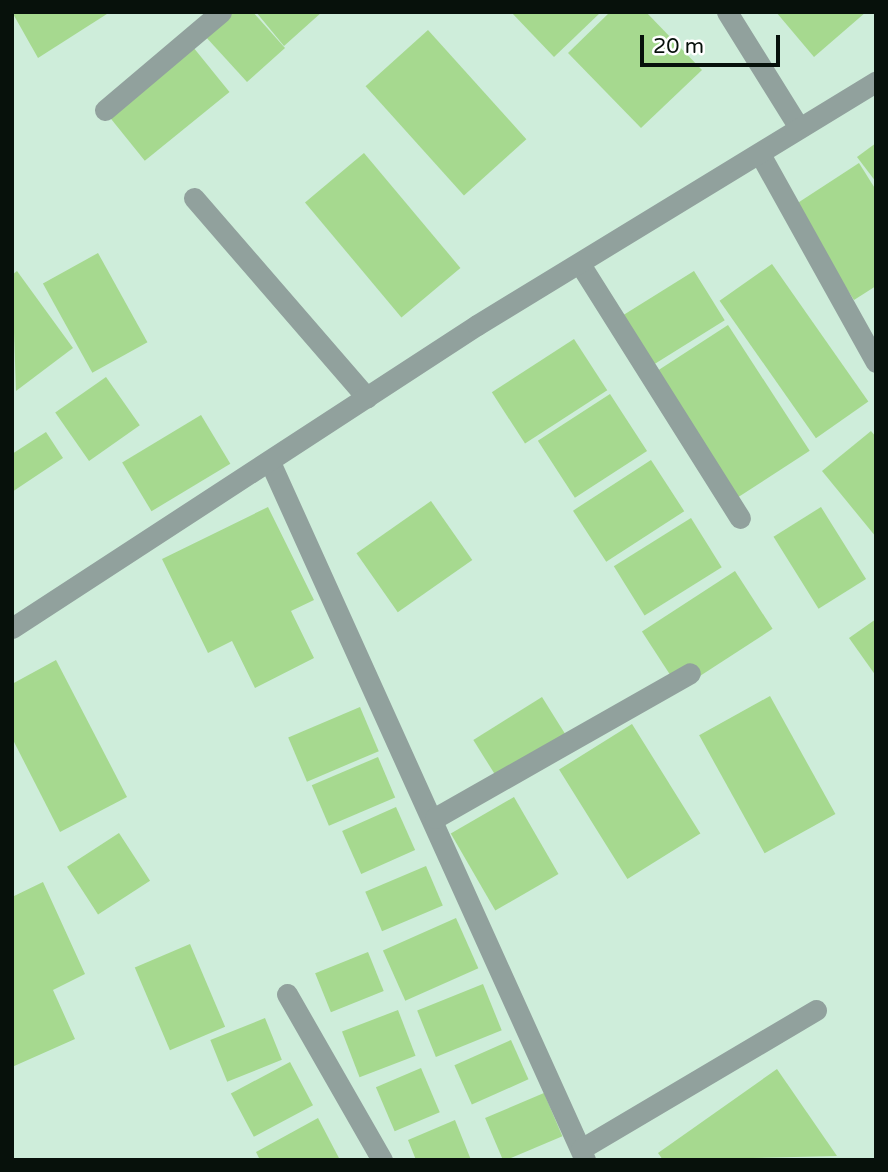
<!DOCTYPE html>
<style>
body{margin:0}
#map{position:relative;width:888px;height:1172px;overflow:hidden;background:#ceedda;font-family:"Varela Round",sans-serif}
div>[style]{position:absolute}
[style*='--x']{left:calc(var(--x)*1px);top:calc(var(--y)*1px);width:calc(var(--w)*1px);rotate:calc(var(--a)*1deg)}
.building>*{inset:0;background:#a6d98f;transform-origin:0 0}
.lane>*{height:21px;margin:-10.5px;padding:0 10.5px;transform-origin:10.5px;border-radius:10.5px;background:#91a19d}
.street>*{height:21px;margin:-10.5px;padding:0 10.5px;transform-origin:10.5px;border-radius:10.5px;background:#91a19d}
span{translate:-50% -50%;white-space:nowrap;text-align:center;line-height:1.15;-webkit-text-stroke:5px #fff;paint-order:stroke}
.frame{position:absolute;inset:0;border:14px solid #07110b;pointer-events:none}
.scale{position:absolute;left:640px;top:35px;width:140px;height:32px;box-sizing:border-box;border:4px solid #07110b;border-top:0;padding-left:9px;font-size:21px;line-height:24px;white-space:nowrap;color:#07110b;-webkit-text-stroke:5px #fff;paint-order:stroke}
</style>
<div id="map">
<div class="building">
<i style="clip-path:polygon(12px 12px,110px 12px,38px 58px)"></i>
<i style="clip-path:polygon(231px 12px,253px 12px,285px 48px,247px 82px,205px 36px)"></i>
<i style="clip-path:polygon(256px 12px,322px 12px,284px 46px)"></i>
<i style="clip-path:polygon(511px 12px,601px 12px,554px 57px)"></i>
<i style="clip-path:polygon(610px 12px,646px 12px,702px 70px,641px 128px,568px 53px)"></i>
<i style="clip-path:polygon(776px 12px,866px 12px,814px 57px)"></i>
<i style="left:428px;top:30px;width:147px;height:84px;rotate:48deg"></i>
<i style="left:193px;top:47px;width:58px;height:109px;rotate:51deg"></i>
<i style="clip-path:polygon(876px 143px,876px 182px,857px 157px)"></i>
<i style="left:364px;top:153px;width:150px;height:77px;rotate:50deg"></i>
<i style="clip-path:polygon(859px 163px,876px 190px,876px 286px,854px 300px,793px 206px)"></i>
<i style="left:98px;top:253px;width:102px;height:63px;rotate:61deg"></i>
<i style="left:772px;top:264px;width:168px;height:64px;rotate:55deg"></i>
<i style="clip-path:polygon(17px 271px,73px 348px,16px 391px,12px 275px)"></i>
<i style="left:694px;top:271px;width:58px;height:87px;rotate:58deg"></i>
<i style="left:728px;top:325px;width:150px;height:85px;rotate:57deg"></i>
<i style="left:574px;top:339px;width:61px;height:98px;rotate:57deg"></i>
<i style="left:106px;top:377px;width:59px;height:62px;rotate:55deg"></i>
<i style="left:610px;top:394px;width:68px;height:86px;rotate:57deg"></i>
<i style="left:201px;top:415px;width:57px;height:92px;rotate:59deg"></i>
<i style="clip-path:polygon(871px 431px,876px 437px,876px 537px,822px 471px)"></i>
<i style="clip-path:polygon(46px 432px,63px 458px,12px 492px,12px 454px)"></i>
<i style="left:651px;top:460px;width:61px;height:93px;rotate:57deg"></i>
<i style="left:431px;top:501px;width:72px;height:91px;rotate:55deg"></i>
<i style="clip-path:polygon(268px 507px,314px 600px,291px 611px,314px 658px,255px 688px,232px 641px,208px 653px,162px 559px)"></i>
<i style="left:821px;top:507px;width:85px;height:56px;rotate:58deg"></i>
<i style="left:691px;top:518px;width:58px;height:91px;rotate:58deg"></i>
<i style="left:735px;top:571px;width:69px;height:111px;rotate:57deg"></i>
<i style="clip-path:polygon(876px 619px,876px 676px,849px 638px)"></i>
<i style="clip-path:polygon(56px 660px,127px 797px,60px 832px,12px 738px,12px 684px)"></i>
<i style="left:770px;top:696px;width:135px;height:81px;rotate:61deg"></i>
<i style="left:542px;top:697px;width:52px;height:81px;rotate:58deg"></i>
<i style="left:360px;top:707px;width:48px;height:78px;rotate:67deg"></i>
<i style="left:632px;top:724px;width:129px;height:86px;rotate:58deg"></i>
<i style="left:378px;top:757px;width:44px;height:72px;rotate:67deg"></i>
<i style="left:514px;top:797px;width:89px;height:73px;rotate:60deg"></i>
<i style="left:396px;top:807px;width:47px;height:59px;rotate:66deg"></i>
<i style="left:119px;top:833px;width:57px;height:62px;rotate:57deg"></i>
<i style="left:426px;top:866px;width:43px;height:66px;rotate:67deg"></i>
<i style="clip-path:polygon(43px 882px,85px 974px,53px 990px,75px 1039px,12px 1067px,12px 897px)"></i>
<i style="left:456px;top:918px;width:55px;height:80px;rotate:66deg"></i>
<i style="left:190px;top:944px;width:90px;height:60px;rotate:67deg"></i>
<i style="left:368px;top:952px;width:42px;height:57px;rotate:68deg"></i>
<i style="left:483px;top:984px;width:50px;height:71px;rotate:68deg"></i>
<i style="left:398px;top:1010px;width:49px;height:60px;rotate:69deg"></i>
<i style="left:265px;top:1018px;width:45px;height:59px;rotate:68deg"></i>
<i style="left:511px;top:1040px;width:43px;height:62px;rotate:66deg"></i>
<i style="left:290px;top:1062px;width:49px;height:67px;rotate:62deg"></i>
<i style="left:421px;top:1068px;width:48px;height:49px;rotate:67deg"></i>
<i style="clip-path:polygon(777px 1069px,837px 1156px,663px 1160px,658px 1153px)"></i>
<i style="left:544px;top:1093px;width:47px;height:64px;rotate:67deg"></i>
<i style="clip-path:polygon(318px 1118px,340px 1160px,260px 1160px,256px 1152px)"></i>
<i style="clip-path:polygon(455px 1120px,471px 1160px,416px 1160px,408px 1140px)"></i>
</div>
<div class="lane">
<i style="--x:194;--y:198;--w:264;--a:49.1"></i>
</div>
<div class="street">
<i style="--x:727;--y:12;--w:134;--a:58.1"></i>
<i style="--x:105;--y:110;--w:152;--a:-40.2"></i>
<i style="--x:760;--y:154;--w:238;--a:60.9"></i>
<i style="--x:580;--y:264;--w:300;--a:57.8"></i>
<i style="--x:270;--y:462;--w:766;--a:65.71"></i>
<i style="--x:12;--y:628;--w:555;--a:-33.09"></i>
<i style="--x:477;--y:325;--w:468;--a:-31.4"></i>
<i style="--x:435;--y:818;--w:293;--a:-29.6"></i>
<i style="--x:287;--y:994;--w:191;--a:60.2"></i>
<i style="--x:581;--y:1149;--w:273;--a:-30.6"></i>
</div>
<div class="frame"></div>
<div class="scale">20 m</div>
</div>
